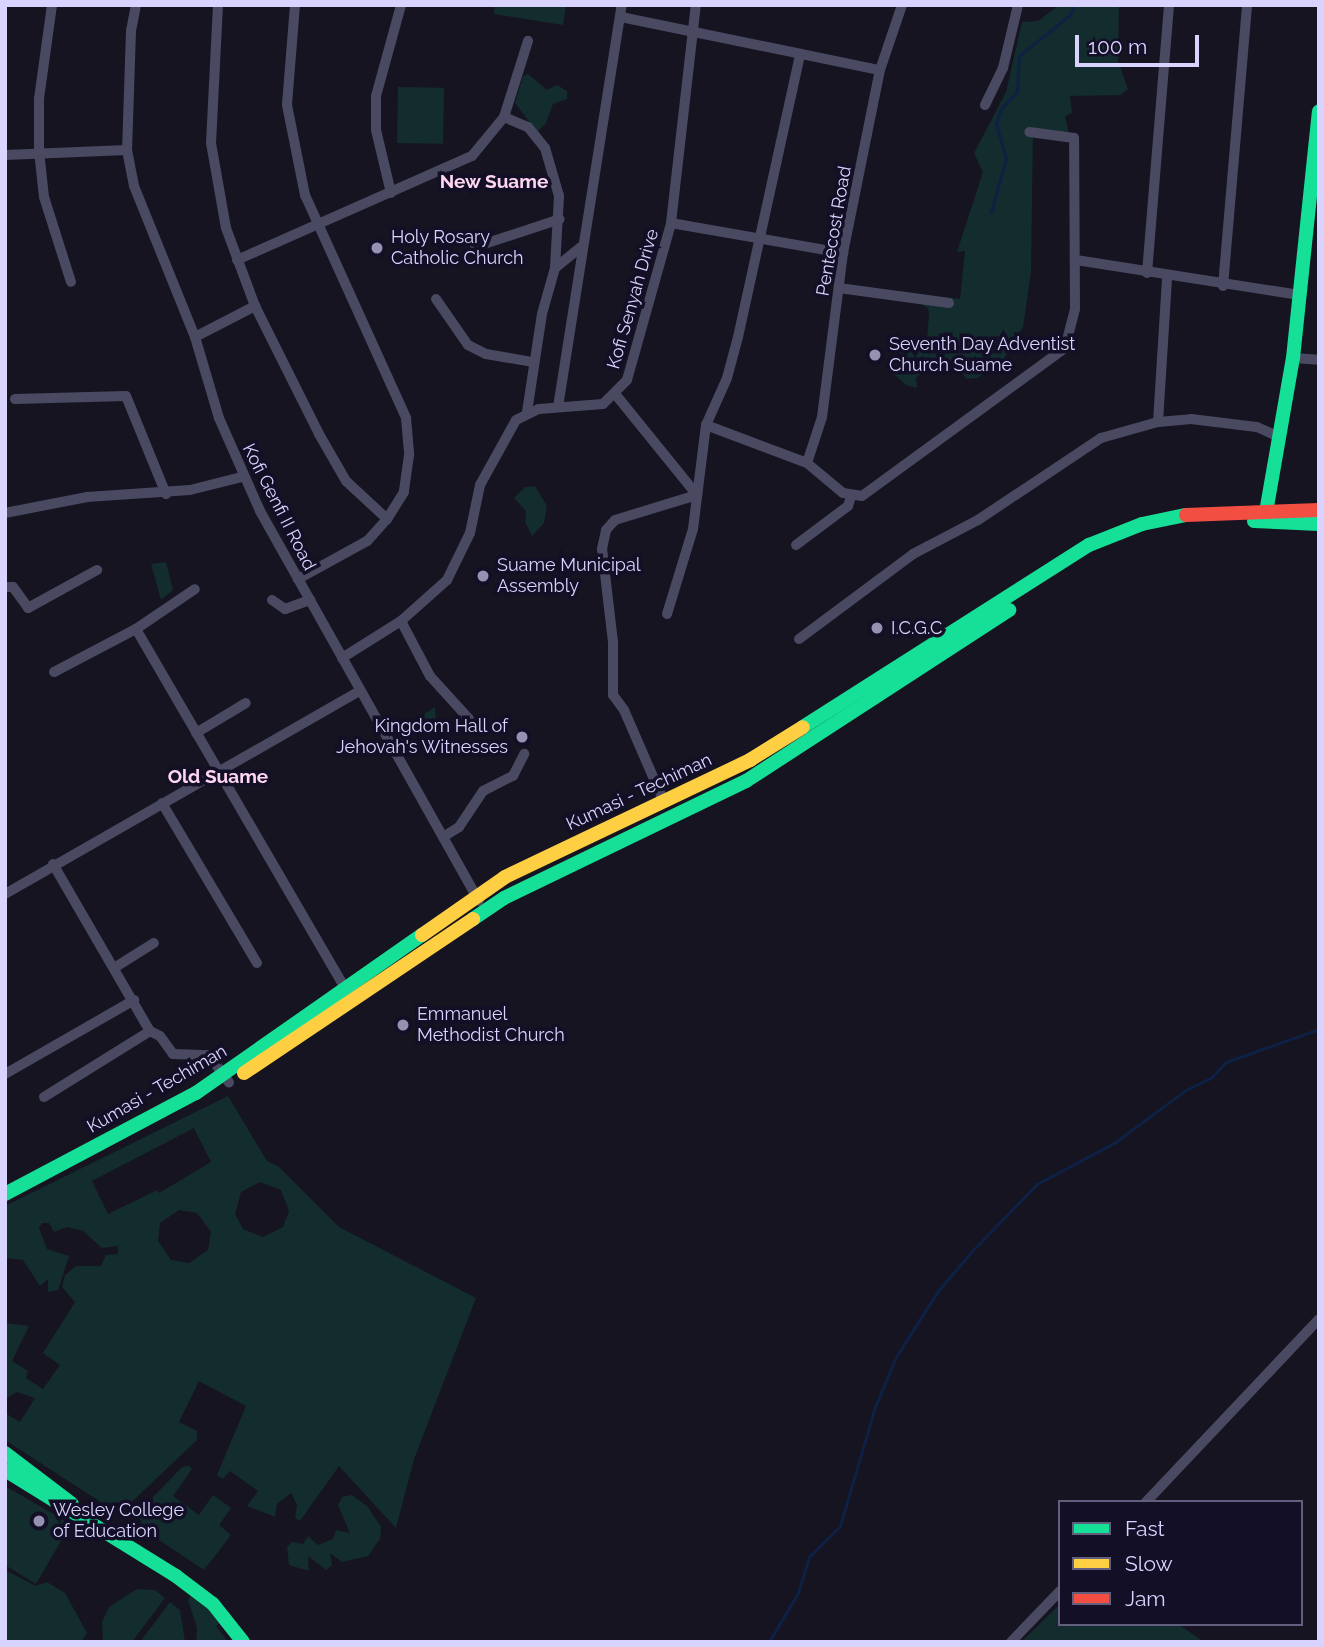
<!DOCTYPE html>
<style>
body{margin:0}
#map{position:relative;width:1324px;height:1647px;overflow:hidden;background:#161421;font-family:Raleway,sans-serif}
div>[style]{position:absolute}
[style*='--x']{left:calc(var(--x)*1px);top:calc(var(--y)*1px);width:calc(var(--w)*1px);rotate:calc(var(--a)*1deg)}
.green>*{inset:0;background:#132c2d;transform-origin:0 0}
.stream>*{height:2.5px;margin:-1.25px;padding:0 1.25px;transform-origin:1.25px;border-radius:1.25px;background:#0d2144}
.street>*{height:10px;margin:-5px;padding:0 5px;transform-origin:5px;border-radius:5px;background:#4a4962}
.fast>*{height:14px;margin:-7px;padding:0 7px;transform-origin:7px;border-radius:7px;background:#16e098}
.slow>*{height:14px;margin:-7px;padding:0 7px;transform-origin:7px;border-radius:7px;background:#ffcf43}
.jam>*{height:14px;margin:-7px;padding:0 7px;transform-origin:7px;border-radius:7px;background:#f24e42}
.dots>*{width:19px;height:19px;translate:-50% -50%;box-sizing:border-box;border:4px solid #130f26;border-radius:50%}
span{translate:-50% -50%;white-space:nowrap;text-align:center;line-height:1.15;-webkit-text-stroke:7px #130f26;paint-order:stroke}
.street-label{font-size:18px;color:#d9d4ff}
.poi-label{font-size:18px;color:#d9d4ff}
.left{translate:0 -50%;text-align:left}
.right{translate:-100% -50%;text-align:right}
.neighbourhood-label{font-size:19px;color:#ffd6f0;font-weight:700}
.frame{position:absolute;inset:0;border:7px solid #d9d4ff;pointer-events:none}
.legend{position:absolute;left:1058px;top:1500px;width:245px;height:126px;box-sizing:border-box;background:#130f26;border:2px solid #625e7d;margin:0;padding:9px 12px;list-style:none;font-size:21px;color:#d9d4ff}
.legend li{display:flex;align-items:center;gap:14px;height:35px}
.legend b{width:35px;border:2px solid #625e7d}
.scale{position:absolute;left:1075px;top:35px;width:124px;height:32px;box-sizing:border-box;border:4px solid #d9d4ff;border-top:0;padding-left:9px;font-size:21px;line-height:24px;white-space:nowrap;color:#d9d4ff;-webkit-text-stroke:5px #130f26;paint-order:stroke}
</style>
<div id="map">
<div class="green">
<i style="clip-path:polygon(495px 5px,566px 5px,563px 25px,494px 14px)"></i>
<i style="clip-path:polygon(1059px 5px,1119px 5px,1118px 61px,1128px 89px,1121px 95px,1070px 96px,1072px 113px,1065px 116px,1069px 134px,1033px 129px,1031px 272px,1023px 327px,1002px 362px,977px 378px,967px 379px,948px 359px,933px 361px,916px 378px,917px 388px,906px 385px,894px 374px,903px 344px,927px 339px,929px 314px,928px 308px,899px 291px,960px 299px,965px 251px,957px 252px,983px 172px,974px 153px,1006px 92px,1022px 22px,1038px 21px)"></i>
<i style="clip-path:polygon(528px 74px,547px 90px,557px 85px,567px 91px,567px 99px,553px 104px,546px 123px,537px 132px,515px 103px,523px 76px)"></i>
<i style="left:398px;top:87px;width:46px;height:56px;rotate:1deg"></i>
<i style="clip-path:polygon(535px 486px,547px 506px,544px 523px,532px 536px,525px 522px,526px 511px,514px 498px,525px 487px)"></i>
<i style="clip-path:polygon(166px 562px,173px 590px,161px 600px,151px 564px)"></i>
<i style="clip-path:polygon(435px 707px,436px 724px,413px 734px,405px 753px,393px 734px)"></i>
<i style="clip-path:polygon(evenodd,228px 1096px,267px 1161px,279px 1167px,339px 1227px,476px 1298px,414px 1459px,396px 1528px,339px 1466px,300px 1521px,295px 1518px,297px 1505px,291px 1493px,277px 1504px,275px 1517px,247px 1506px,258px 1491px,230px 1471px,223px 1479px,217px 1475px,246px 1406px,199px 1381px,179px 1422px,197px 1431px,197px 1440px,119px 1514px,5px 1440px,5px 1413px,20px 1422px,35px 1398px,17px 1392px,5px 1399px,5px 1323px,29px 1326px,12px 1361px,28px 1371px,26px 1378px,43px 1389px,60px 1365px,43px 1353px,75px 1302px,62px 1287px,65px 1275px,76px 1266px,101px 1266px,106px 1255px,118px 1254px,118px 1246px,102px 1248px,83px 1231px,67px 1227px,54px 1232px,49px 1223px,42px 1223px,39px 1228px,47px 1249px,69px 1256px,58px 1290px,48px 1292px,48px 1279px,40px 1286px,23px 1260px,5px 1258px,5px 1206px,228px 1096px,194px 1128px,211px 1162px,159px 1193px,157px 1190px,108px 1214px,92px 1181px,194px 1128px,228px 1096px,260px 1182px,281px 1190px,289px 1211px,283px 1227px,263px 1237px,243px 1229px,235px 1214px,241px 1192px,260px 1182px,228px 1096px,179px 1210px,197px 1213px,211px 1232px,208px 1250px,189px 1263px,171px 1260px,158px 1241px,160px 1223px,179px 1210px)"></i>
<i style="clip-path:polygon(189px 1466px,192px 1469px,173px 1496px,199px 1515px,213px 1495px,231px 1508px,219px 1525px,231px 1535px,204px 1570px,138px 1526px,142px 1521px,135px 1516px,182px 1467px)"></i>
<i style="clip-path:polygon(5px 1486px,71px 1524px,36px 1584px,5px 1565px)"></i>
<i style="clip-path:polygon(352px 1495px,368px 1507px,381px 1527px,380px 1539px,368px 1556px,342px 1562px,330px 1553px,332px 1565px,326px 1570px,308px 1556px,309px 1571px,289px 1565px,287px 1547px,292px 1542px,303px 1544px,308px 1536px,318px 1545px,333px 1539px,336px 1530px,350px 1533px,338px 1505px,342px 1497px)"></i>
<i style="clip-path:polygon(5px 1570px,36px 1586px,47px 1582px,65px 1593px,87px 1633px,81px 1642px,5px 1642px)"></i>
<i style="clip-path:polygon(137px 1589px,155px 1590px,165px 1598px,132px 1642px,103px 1642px,102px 1622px,109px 1607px)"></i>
<i style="clip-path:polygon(193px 1593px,223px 1621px,216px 1626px,228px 1642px,196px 1642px,197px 1628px,188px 1600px)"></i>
<i style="clip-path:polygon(170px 1602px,180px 1610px,185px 1642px,140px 1642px)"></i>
<i style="clip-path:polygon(1060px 1604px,1060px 1624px,1178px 1624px,1204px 1642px,1021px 1642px)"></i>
</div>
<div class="stream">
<i style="--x:991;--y:212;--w:55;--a:-74.2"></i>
<i style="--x:1006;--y:159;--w:36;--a:-106"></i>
<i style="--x:996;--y:124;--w:16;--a:-72"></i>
<i style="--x:1001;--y:109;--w:23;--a:-47"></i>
<i style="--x:1017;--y:92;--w:36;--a:-87"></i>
<i style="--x:1019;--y:56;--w:65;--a:-38.8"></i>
<i style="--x:1070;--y:15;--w:11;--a:-68"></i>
<i style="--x:769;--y:1642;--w:57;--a:-59.4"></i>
<i style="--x:798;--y:1593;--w:38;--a:-73"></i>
<i style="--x:809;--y:1557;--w:44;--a:-45"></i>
<i style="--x:840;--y:1526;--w:124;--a:-73.6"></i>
<i style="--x:875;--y:1407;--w:54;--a:-67.2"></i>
<i style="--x:896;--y:1357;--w:78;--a:-57.5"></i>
<i style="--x:938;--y:1291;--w:55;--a:-49.4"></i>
<i style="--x:974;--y:1249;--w:91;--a:-45.9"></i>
<i style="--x:1037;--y:1184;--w:87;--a:-28"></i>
<i style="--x:1114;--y:1143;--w:89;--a:-36.4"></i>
<i style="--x:1186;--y:1090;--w:28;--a:-26"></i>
<i style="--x:1211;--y:1078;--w:22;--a:-47"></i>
<i style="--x:1226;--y:1062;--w:99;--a:-19.5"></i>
</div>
<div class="street">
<i style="--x:52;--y:5;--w:95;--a:97.9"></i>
<i style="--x:39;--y:99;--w:52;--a:90"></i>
<i style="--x:39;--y:151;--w:46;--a:83.8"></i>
<i style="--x:44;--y:197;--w:89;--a:72.4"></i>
<i style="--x:136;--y:5;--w:26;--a:101"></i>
<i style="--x:131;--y:31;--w:119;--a:91.9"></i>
<i style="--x:127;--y:150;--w:37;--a:79"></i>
<i style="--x:134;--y:186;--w:163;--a:68"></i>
<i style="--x:195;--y:337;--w:84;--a:73.5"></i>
<i style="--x:219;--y:418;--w:102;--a:66.2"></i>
<i style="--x:260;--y:511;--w:447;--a:60.7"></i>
<i style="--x:218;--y:5;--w:138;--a:92.9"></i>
<i style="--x:211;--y:143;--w:86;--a:80"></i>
<i style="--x:226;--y:228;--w:83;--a:69.6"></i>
<i style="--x:255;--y:306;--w:143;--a:63.4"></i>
<i style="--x:319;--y:434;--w:54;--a:60.1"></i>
<i style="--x:346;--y:481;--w:56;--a:42.8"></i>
<i style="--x:295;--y:5;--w:100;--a:94.6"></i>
<i style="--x:287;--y:105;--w:92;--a:78.7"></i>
<i style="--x:305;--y:195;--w:245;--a:65.6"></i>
<i style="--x:406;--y:418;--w:37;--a:85"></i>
<i style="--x:409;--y:455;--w:37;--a:98"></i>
<i style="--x:404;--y:492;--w:32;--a:122"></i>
<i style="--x:387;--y:519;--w:30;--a:132"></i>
<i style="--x:367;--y:541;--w:79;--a:151.2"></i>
<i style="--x:621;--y:17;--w:264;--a:11.6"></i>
<i style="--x:985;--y:105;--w:41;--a:-64.1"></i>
<i style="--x:1003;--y:68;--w:65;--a:-76.6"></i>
<i style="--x:504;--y:117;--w:26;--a:23"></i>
<i style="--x:528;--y:127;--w:27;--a:51"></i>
<i style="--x:545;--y:148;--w:50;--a:73.7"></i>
<i style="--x:559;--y:196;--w:72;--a:93.2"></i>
<i style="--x:555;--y:268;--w:48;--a:105.8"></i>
<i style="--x:542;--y:314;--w:99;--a:98.7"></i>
<i style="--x:5;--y:155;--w:122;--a:-2.3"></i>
<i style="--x:391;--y:193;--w:65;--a:-103.4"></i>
<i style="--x:376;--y:130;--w:34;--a:-90"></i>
<i style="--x:376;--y:96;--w:94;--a:-74.6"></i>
<i style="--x:671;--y:223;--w:175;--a:9.9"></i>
<i style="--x:475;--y:247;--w:89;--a:-18.2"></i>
<i style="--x:237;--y:260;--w:257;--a:-23.9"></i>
<i style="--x:472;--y:156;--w:50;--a:-50.6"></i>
<i style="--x:504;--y:117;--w:80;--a:-72.5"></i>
<i style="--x:1076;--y:260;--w:226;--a:8.9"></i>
<i style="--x:555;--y:268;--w:33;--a:-39"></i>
<i style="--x:1147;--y:273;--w:269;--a:-85.3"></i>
<i style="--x:1223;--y:286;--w:282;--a:-85.1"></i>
<i style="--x:839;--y:288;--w:111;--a:7.8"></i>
<i style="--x:436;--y:299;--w:56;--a:55.2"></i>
<i style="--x:468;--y:345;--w:20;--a:27"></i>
<i style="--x:486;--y:354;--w:48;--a:9.7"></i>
<i style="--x:195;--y:337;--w:68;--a:-27.3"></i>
<i style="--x:1293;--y:358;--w:26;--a:4"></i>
<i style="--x:616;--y:395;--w:129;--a:51"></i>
<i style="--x:15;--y:399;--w:111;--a:-1.5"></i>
<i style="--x:126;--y:396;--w:106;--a:67.8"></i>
<i style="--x:558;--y:407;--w:407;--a:-81"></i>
<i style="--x:1158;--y:422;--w:145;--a:-86.4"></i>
<i style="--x:706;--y:425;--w:108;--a:20.6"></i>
<i style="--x:807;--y:463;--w:47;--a:39.8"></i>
<i style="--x:843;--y:493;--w:19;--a:9"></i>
<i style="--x:862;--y:496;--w:251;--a:-36.1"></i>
<i style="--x:1065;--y:348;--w:40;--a:-75.6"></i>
<i style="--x:1075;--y:309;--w:171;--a:-90.3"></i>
<i style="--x:1074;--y:138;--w:45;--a:-172.4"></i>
<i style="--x:807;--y:463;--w:48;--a:-71.9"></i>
<i style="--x:822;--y:417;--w:165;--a:-82.7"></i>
<i style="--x:843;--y:253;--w:187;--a:-78.6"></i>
<i style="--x:880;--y:70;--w:69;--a:-71.3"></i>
<i style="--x:5;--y:513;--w:84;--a:-11"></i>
<i style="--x:87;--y:497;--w:103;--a:-3.9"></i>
<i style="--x:190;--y:490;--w:54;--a:-14"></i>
<i style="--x:796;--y:545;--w:65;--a:-36.9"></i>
<i style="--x:848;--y:506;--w:9;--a:-72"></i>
<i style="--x:5;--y:587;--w:8;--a:0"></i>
<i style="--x:13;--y:587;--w:26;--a:54"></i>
<i style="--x:28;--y:608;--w:79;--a:-28.8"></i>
<i style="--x:272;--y:600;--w:16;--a:35"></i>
<i style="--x:285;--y:609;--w:27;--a:-20"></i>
<i style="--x:667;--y:614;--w:89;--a:-73"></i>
<i style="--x:693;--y:529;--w:105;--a:-82.9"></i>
<i style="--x:706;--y:425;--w:51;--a:-65.9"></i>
<i style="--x:727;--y:378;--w:42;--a:-75"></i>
<i style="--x:738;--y:337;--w:290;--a:-77.6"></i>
<i style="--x:401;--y:621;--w:62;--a:62.2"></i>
<i style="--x:430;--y:676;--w:58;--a:47.8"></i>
<i style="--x:136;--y:629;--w:71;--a:-34.1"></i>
<i style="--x:799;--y:639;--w:142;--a:-36.7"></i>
<i style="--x:913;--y:554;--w:73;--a:-27.6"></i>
<i style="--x:978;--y:520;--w:148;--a:-33.7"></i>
<i style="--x:1101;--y:438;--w:59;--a:-15.7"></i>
<i style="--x:1158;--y:422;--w:33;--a:-5"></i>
<i style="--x:1191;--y:419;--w:66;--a:6.9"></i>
<i style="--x:1257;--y:427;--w:24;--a:24"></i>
<i style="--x:342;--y:658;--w:70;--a:-32.1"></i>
<i style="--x:401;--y:621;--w:62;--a:-41.7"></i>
<i style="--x:447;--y:580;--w:52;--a:-63.9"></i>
<i style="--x:470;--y:533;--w:49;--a:-78.2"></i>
<i style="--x:480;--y:485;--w:74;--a:-61"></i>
<i style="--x:516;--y:420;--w:25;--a:-26"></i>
<i style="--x:539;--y:409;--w:64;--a:-4.5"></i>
<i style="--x:603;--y:404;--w:34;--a:-45"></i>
<i style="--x:627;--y:380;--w:163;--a:-74.3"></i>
<i style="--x:671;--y:223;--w:219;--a:-83.5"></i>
<i style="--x:54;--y:672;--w:93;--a:-27.7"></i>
<i style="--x:136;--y:629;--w:418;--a:59.8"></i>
<i style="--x:196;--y:733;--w:58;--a:-31"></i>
<i style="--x:664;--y:802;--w:100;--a:-113.5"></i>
<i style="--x:624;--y:710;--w:19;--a:-126"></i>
<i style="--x:613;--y:695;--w:53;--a:-90"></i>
<i style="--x:613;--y:642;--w:94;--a:-96.7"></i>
<i style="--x:602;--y:549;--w:19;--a:-78"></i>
<i style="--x:606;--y:530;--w:13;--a:-48"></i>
<i style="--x:615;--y:520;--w:86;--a:-17"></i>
<i style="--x:162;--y:803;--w:186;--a:59.3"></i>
<i style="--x:443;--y:837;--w:19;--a:-32"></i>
<i style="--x:459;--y:827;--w:43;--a:-56.3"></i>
<i style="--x:483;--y:791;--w:34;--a:-27"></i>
<i style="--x:513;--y:776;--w:25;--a:-63"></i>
<i style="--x:53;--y:864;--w:193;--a:59.9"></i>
<i style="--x:150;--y:1031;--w:11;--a:27"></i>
<i style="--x:160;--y:1036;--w:22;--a:54"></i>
<i style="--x:173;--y:1054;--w:36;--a:2"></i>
<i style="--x:209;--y:1055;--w:34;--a:54"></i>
<i style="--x:5;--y:894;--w:409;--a:-29.8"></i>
<i style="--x:114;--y:968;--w:47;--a:-32"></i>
<i style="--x:5;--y:1074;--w:149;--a:-29.8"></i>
<i style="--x:44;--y:1097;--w:125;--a:-31.9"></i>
<i style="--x:1146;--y:1502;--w:252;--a:-46.6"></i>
<i style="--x:1011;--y:1642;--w:71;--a:-46.1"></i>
</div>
<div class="fast">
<i style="--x:1265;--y:518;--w:162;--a:-80.1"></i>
<i style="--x:1293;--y:358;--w:248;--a:-84"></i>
<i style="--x:1254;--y:521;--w:65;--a:2.6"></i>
<i style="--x:803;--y:727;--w:339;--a:-32.5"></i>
<i style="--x:1089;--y:545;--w:57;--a:-21.6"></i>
<i style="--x:1142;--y:524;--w:45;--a:-11.6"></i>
<i style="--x:473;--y:919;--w:37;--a:-34"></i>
<i style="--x:504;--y:898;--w:269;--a:-25.8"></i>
<i style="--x:746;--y:781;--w:314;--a:-33"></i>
<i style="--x:5;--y:1194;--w:216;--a:-27.9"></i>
<i style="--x:196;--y:1093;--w:276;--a:-35"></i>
<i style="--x:5;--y:1453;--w:84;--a:37.3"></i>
<i style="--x:5;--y:1470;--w:201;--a:31.8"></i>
<i style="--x:176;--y:1576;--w:46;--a:37.1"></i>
<i style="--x:213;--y:1604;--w:48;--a:51.7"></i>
</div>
<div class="slow">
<i style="--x:422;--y:935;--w:101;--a:-34.9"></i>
<i style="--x:505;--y:877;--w:272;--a:-25.5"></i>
<i style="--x:750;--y:760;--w:62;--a:-31.9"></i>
<i style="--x:244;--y:1073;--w:276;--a:-33.9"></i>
</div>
<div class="jam">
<i style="--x:1186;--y:515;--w:133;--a:-2.2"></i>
</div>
<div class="dots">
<i style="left:377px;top:248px;background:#9591b1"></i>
<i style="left:875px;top:355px;background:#9591b1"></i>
<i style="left:483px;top:576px;background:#9591b1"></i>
<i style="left:877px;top:628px;background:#9591b1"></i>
<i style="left:522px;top:737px;background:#9591b1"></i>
<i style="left:403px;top:1025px;background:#9591b1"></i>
<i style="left:39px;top:1521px;background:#9591b1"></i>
</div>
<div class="street-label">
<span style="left:834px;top:231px;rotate:-80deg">Pentecost Road</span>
<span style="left:633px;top:299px;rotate:-74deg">Kofi Senyah Drive</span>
<span style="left:279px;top:507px;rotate:63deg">Kofi Genfi II Road</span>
<span style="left:639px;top:792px;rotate:-25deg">Kumasi - Techiman</span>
<span style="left:157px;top:1089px;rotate:-30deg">Kumasi - Techiman</span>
</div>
<div class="poi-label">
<span class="left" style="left:391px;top:248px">Holy Rosary<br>Catholic Church</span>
<span class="left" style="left:889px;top:355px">Seventh Day Adventist<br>Church Suame</span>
<span class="left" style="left:497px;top:576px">Suame Municipal<br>Assembly</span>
<span class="left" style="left:891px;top:628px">I.C.G.C</span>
<span class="right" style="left:508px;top:737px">Kingdom Hall of<br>Jehovah's Witnesses</span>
<span class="left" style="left:417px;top:1025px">Emmanuel<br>Methodist Church</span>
<span class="left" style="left:53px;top:1521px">Wesley College<br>of Education</span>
</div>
<div class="neighbourhood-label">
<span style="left:494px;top:182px">New Suame</span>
<span style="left:218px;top:777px">Old Suame</span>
</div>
<div class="frame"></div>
<ul class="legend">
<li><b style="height:9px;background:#16e098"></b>Fast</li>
<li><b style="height:9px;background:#ffcf43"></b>Slow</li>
<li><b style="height:9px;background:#f24e42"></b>Jam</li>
</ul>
<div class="scale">100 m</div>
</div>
